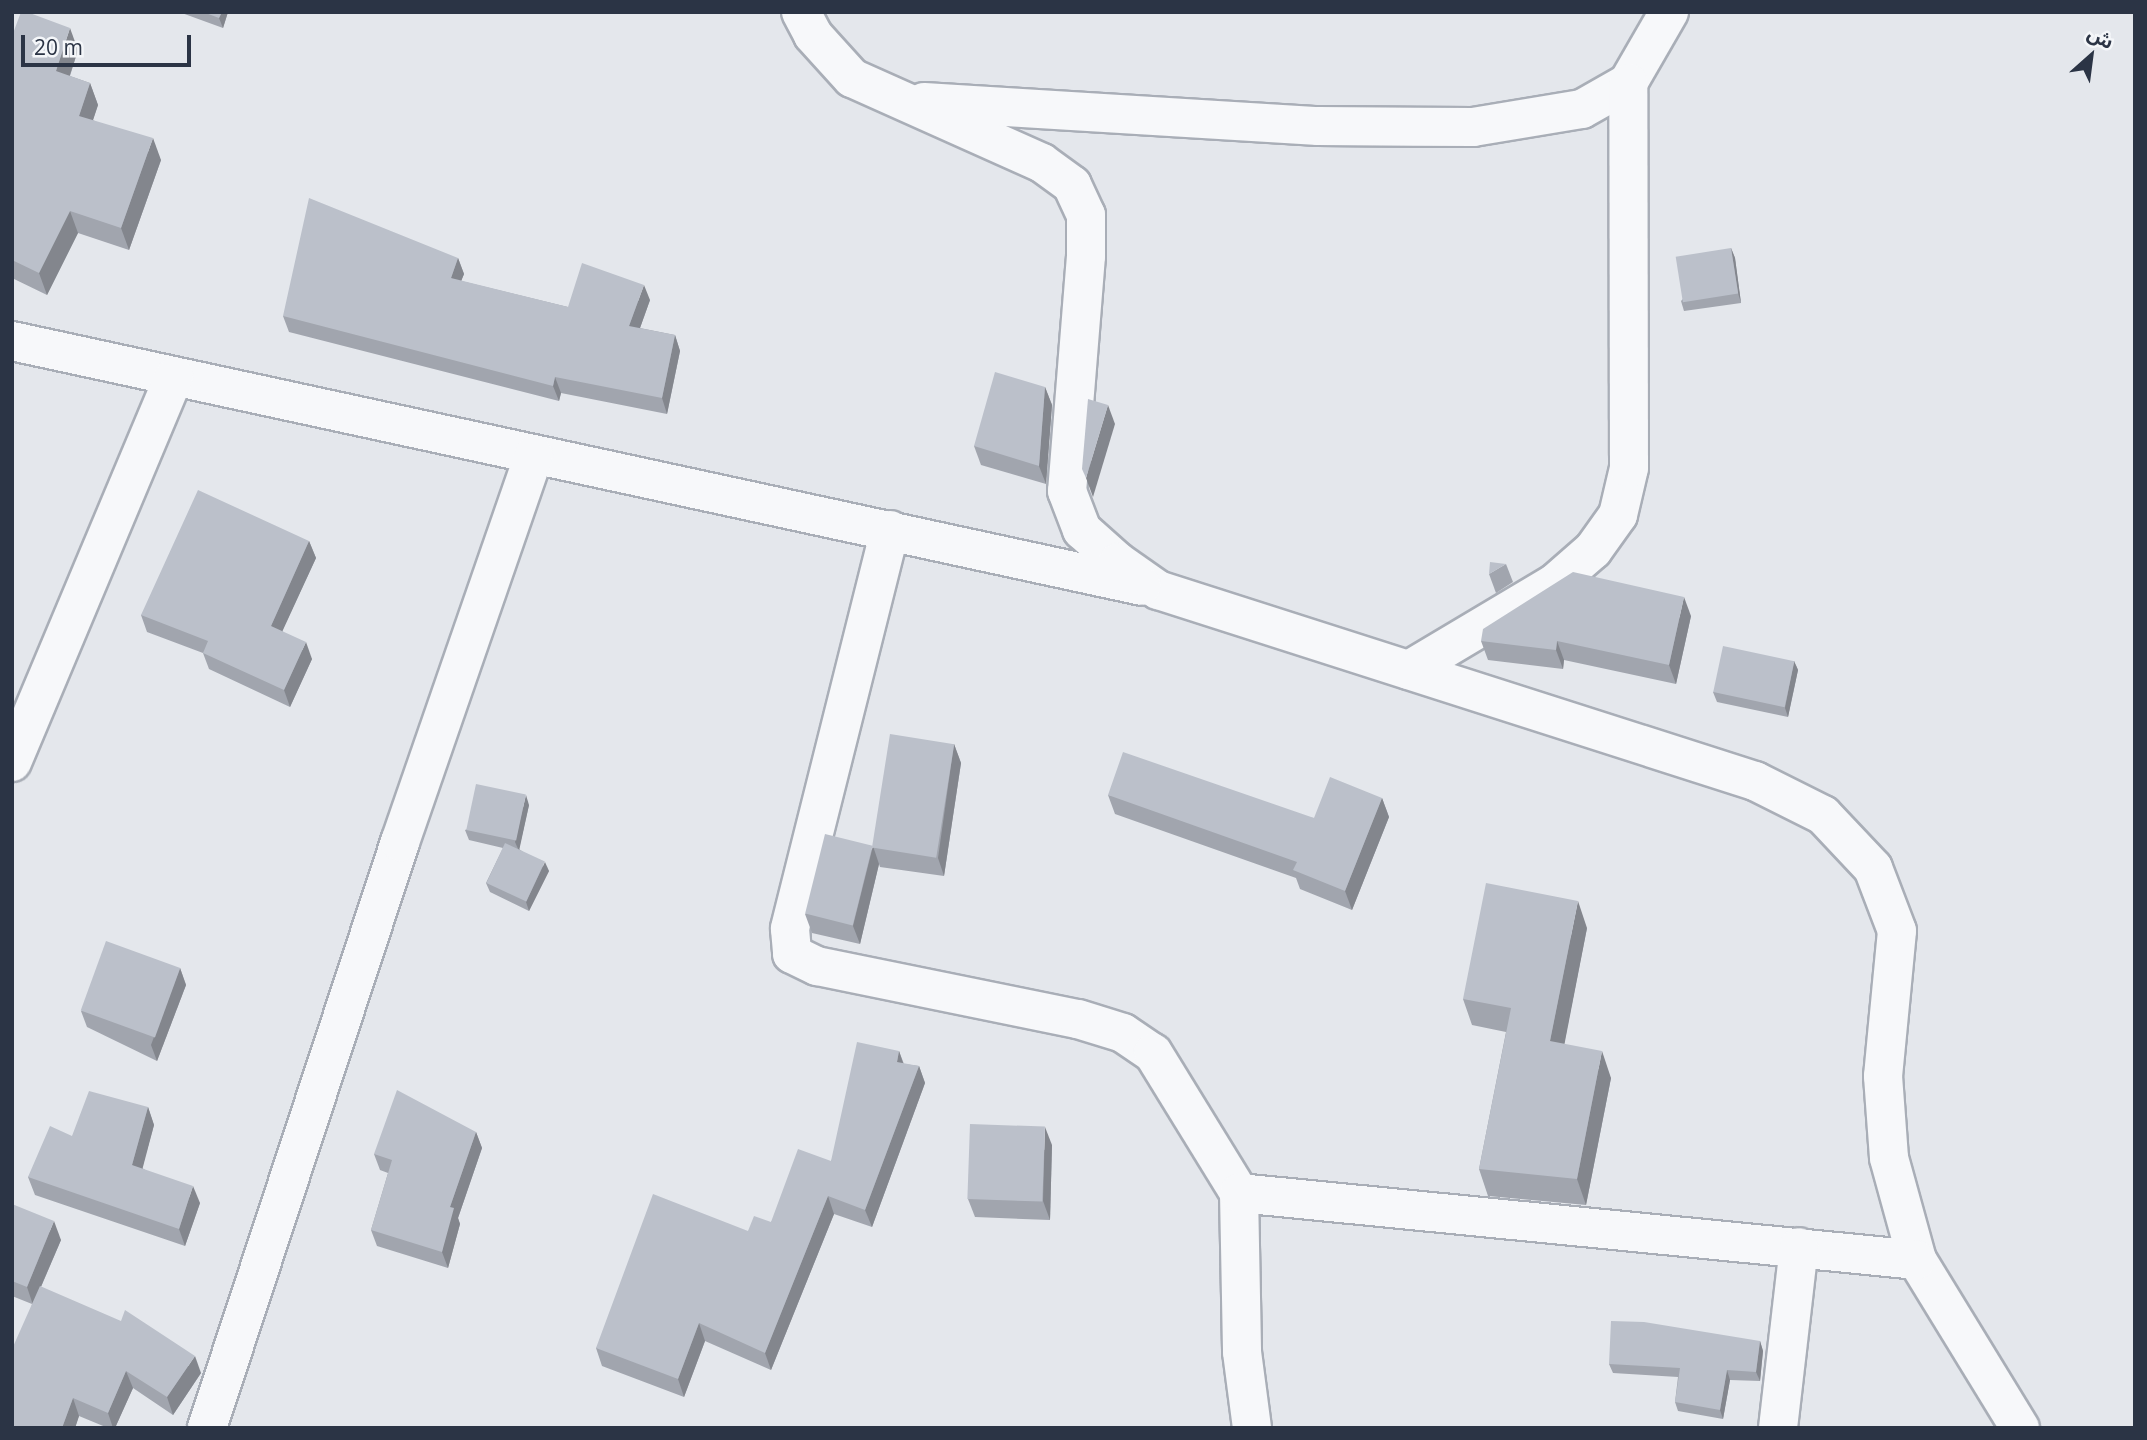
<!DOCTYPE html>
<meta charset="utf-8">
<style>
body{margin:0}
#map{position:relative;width:2147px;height:1440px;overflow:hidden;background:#e4e7ec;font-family:"Open Sans","Noto Sans Arabic",sans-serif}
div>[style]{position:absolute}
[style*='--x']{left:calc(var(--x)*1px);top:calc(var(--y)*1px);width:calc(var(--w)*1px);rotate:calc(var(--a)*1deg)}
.roads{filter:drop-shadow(2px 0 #a9aeb7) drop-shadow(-2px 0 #a9aeb7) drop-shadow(0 2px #a9aeb7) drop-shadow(0 -2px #a9aeb7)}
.street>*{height:38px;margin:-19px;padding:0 19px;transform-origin:19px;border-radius:19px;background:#f7f8fa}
.wall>*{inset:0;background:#a1a5ae}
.shaded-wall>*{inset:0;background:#83868d}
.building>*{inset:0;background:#bbc0ca;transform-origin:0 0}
span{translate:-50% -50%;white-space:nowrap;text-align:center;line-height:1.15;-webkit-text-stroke:5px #f4f6f9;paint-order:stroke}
.frame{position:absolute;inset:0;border:14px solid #2b3445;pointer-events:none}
.north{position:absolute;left:2056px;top:21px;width:70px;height:70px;-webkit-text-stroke:5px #f4f6f9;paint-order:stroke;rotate:28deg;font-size:19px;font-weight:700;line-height:28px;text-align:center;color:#2b3445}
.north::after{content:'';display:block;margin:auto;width:24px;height:32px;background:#2b3445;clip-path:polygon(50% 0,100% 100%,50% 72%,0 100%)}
.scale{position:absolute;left:21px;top:35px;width:170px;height:32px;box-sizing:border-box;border:4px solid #2b3445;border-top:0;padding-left:9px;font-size:21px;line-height:24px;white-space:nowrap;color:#2b3445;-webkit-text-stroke:5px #f4f6f9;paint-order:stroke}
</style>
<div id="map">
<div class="roads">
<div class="street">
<i style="--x:801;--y:12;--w:26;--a:62"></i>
<i style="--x:813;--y:35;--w:58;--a:47.8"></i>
<i style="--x:852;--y:78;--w:208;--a:24.1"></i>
<i style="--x:1042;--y:163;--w:37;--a:36"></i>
<i style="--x:1072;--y:185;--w:33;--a:65"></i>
<i style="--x:1086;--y:215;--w:41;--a:90"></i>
<i style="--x:1086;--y:256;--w:236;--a:94.6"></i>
<i style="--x:1067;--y:491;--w:42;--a:69"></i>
<i style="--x:1082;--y:530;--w:48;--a:41.6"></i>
<i style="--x:1118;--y:562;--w:49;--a:35"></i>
<i style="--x:1158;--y:590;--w:627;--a:17.74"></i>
<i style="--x:1755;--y:781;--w:76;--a:26.6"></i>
<i style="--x:1823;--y:815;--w:73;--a:46.7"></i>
<i style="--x:1873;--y:868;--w:67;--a:69.1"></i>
<i style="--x:1897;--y:931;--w:146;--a:95.5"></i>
<i style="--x:1883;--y:1076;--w:82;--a:85.8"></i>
<i style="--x:1889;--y:1158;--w:106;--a:74.6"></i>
<i style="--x:1917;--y:1260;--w:197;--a:58.5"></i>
<i style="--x:924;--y:102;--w:395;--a:3.5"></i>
<i style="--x:1318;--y:126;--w:155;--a:0.4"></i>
<i style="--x:1473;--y:127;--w:110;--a:-9.4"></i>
<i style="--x:1582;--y:109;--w:53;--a:-29.5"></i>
<i style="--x:1628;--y:83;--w:82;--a:-60"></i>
<i style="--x:12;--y:341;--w:1156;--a:12.23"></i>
<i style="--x:890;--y:530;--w:411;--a:104.1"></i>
<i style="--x:790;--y:929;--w:25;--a:85"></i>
<i style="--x:792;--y:954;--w:28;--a:26"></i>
<i style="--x:817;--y:966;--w:266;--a:11.5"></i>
<i style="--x:1078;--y:1019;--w:47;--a:17.3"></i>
<i style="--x:1123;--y:1033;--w:36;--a:34"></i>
<i style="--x:1153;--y:1053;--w:164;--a:58.4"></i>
<i style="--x:1239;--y:1193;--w:159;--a:88.9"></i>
<i style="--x:1242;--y:1352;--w:77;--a:82.5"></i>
<i style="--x:1409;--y:670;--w:170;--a:-30.8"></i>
<i style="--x:1555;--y:583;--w:50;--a:-41"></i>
<i style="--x:1593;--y:550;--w:43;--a:-54.5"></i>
<i style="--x:1618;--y:515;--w:48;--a:-76.8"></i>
<i style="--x:1629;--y:468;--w:385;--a:-90.1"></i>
<i style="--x:12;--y:762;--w:418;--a:-67.2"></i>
<i style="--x:1239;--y:1193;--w:681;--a:5.64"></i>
<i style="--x:207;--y:1428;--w:617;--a:-71.77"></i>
<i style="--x:400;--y:842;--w:409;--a:-70.9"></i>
<i style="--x:1778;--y:1428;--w:182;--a:-83.4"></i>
</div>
</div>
<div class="wall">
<i style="clip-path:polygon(179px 12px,228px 12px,223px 28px)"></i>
<i style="clip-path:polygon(12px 36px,78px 50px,70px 76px,90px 83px,98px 105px,93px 120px,161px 160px,129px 250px,78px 233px,47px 295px,12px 278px)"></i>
<i style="clip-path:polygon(1731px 248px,1735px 258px,1741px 303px,1684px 311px,1681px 301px)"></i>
<i style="clip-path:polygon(458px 258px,464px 274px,461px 281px,568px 307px,650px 300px,640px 328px,675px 335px,680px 351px,667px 414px,561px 393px,559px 401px,289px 332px,283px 316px)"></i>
<i style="clip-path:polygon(1045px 387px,1052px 405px,1046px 484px,981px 465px,974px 446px)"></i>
<i style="clip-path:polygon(309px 541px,316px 558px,282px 631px,312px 659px,290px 707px,209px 669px,203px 653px,147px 632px,141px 615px)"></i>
<i style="clip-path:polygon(1506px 564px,1513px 582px,1496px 593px,1489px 574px)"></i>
<i style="clip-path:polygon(1691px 616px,1676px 684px,1564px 660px,1563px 669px,1488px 660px,1481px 641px)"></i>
<i style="clip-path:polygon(1794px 661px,1798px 670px,1788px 717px,1717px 702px,1713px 692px)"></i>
<i style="clip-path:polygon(954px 744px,961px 763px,944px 876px,880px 867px,879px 864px,860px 944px,812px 933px,805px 914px,873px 848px)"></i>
<i style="clip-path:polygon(1108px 795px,1314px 818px,1382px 798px,1389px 817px,1352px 910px,1300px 889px,1296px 878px,1115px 814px)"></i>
<i style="clip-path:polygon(529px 805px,519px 849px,549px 871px,529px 911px,490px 892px,486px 883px,503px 848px,469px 840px,465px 830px)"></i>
<i style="clip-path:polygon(1587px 928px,1564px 1044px,1611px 1078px,1586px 1205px,1488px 1196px,1479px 1169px,1506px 1032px,1472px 1025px,1463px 999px)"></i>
<i style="clip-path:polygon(180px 968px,186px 985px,157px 1061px,87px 1027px,81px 1011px)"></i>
<i style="clip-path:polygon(899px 1051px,904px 1064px,919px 1066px,925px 1083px,872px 1227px,834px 1214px,771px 1370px,705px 1341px,684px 1397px,602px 1366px,596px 1348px,748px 1231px,771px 1222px,831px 1161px)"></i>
<i style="clip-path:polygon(148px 1107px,154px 1125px,142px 1168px,200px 1203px,185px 1246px,35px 1195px,28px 1177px,72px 1136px)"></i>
<i style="clip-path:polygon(476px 1132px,482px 1148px,458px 1218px,460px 1224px,448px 1268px,377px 1246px,371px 1230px,388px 1173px,380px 1170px,374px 1154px)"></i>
<i style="clip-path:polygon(1052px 1145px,1050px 1220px,975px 1217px,968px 1199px)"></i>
<i style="clip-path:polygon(12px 1204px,61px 1240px,41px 1287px,201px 1373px,173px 1415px,133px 1388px,115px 1428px,108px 1428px,79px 1416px,75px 1428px,12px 1428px,32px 1304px,12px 1296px)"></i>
<i style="clip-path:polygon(1760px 1341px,1763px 1351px,1760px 1381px,1730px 1380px,1723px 1419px,1678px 1411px,1675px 1402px,1678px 1377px,1613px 1373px,1609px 1364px)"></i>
</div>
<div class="shaded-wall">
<i style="clip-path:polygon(222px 12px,228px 12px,223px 28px,219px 18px)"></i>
<i style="clip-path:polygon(70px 28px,78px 50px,64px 93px,56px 71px)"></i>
<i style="clip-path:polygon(90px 83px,98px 105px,87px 138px,79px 116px)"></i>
<i style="clip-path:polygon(153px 138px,161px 160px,129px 250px,121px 228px)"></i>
<i style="clip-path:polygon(70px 211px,78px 233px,47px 295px,39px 273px)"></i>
<i style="clip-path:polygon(1731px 248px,1735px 258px,1741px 303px,1738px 293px)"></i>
<i style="clip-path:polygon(458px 258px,464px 274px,456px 294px,451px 278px)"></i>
<i style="clip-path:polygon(644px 285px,650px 300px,635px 342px,629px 326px)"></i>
<i style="clip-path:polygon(675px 335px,680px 351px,667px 414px,662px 398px)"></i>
<i style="clip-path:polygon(555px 377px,561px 393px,559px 401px,553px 386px)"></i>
<i style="clip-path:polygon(1045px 387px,1052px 405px,1046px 484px,1039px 466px)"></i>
<i style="clip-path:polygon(1108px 405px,1115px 424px,1093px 497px,1086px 478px)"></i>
<i style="clip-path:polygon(309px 541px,316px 558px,277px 643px,271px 626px)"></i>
<i style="clip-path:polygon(1684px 597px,1691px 616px,1676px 684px,1669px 665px)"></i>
<i style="clip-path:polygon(1557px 641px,1564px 660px,1563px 669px,1556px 650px)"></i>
<i style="clip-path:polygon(306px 642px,312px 659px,290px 707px,284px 690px)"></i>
<i style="clip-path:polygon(1794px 661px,1798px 670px,1788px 717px,1785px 708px)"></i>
<i style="clip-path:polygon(954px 744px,961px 763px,944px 876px,938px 858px)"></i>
<i style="clip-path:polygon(526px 795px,529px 805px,519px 851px,515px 842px)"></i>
<i style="clip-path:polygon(1382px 798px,1389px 817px,1352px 910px,1345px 891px)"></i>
<i style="clip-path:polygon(873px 846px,879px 864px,860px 944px,853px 926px)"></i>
<i style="clip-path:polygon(545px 862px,549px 871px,529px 911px,526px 902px)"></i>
<i style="clip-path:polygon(1578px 901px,1587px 928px,1560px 1067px,1550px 1041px)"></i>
<i style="clip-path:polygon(180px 968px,186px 985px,157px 1061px,151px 1045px)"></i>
<i style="clip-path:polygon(899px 1051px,905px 1069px,897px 1062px)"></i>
<i style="clip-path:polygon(1602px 1051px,1611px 1078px,1586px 1205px,1577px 1179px)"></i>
<i style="clip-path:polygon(919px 1066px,925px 1083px,872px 1227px,865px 1210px)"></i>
<i style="clip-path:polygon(148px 1107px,154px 1125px,139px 1182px,132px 1165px)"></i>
<i style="clip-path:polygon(1045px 1127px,1052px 1145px,1050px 1220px,1043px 1201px)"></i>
<i style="clip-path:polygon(476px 1132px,482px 1148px,458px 1218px,460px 1224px,448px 1268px,442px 1252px,450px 1207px)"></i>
<i style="clip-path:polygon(193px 1186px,200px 1203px,185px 1246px,179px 1229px)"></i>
<i style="clip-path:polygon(828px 1196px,834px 1214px,771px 1370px,765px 1353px)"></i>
<i style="clip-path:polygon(54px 1221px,61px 1240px,33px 1305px,27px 1287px)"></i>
<i style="clip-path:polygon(699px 1323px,705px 1341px,684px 1397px,678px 1379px)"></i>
<i style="clip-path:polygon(1760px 1341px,1763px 1351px,1760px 1381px,1756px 1372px)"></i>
<i style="clip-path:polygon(195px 1356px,201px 1373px,173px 1415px,167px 1397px)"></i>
<i style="clip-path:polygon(1727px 1370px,1730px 1380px,1723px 1419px,1720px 1410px)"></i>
<i style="clip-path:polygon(126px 1371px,133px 1388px,115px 1428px,113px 1428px,108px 1413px)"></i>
<i style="clip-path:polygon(73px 1398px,79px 1416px,75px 1428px,62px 1428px)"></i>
</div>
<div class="building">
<i style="clip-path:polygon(21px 12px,27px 12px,70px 28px,56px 71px,90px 83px,79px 116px,153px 138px,121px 228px,70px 211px,39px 273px,12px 260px,12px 36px)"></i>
<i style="clip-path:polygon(203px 12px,222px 12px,219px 18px)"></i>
<i style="clip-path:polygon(309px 198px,458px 258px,451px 278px,568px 307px,582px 263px,644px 285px,629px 326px,675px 335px,662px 398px,555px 377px,553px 386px,283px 316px)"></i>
<i style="left:1731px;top:248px;width:46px;height:56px;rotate:81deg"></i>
<i style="clip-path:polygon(995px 372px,1045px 387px,1039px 466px,974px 446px)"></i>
<i style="clip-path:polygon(1088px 399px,1108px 405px,1086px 478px,1082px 469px)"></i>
<i style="clip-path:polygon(198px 490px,309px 541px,271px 626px,306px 642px,284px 690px,203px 653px,208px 641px,141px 615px)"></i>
<i style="clip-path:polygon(1490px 562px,1506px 564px,1489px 574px)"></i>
<i style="clip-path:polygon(1573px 572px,1684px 597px,1669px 665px,1557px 641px,1556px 650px,1481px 641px,1483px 629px)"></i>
<i style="left:1723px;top:646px;width:73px;height:47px;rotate:12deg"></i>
<i style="left:890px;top:734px;width:65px;height:115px;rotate:9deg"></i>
<i style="clip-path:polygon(1123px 752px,1314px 818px,1330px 777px,1382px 798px,1345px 891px,1293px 870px,1297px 862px,1108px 795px)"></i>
<i style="left:476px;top:784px;width:51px;height:47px;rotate:12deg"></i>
<i style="left:825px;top:834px;width:49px;height:82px;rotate:14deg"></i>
<i style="left:505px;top:843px;width:44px;height:44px;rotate:25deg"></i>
<i style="clip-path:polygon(1486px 883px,1578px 901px,1550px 1041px,1602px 1051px,1577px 1179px,1479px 1169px,1511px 1008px,1463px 999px)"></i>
<i style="left:106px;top:941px;width:79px;height:74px;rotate:20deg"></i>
<i style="clip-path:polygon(857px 1042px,899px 1051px,897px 1062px,919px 1066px,865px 1210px,828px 1196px,765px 1353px,699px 1323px,678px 1379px,596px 1348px,653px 1194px,748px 1231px,754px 1216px,771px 1222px,798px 1149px,831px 1161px)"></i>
<i style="clip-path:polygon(397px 1090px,476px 1132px,450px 1207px,454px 1208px,442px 1252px,371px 1230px,392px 1160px,374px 1154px)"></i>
<i style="clip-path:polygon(89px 1091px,148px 1107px,132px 1165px,193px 1186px,179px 1229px,28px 1177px,50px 1126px,72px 1136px)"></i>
<i style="left:970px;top:1124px;width:75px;height:75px;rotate:2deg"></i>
<i style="clip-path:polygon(12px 1204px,54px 1221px,27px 1287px,12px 1281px)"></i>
<i style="clip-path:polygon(40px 1286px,121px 1321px,125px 1310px,195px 1356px,167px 1397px,126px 1371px,108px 1413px,73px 1398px,62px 1428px,12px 1428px,12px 1349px)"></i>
<i style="clip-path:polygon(1611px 1321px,1644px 1322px,1760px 1341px,1756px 1372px,1727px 1370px,1720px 1410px,1675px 1402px,1680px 1368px,1609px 1364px)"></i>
</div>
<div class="frame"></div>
<div class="north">ش</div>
<div class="scale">20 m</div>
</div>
